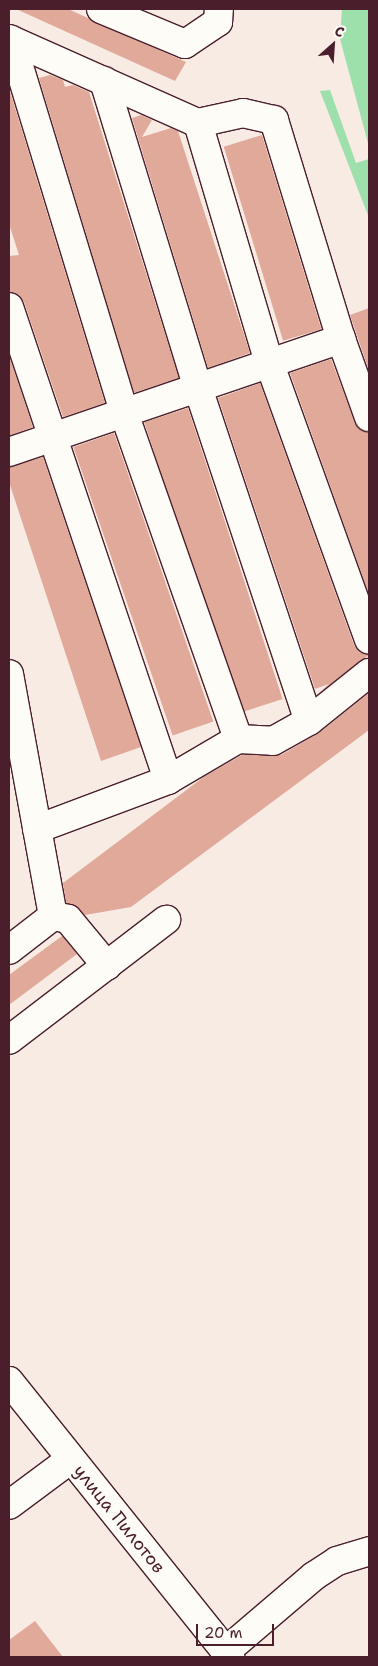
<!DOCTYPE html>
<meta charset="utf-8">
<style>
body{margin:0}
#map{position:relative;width:378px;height:1666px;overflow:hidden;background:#f7ebe4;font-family:"Shantell Sans",sans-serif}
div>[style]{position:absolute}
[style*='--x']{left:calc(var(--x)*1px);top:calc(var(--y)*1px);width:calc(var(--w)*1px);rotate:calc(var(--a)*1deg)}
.green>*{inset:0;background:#9ee0ab}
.building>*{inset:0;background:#e1a99a;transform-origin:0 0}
.roads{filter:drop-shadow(1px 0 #4a1f2b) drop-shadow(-1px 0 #4a1f2b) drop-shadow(0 1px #4a1f2b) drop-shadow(0 -1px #4a1f2b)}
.minor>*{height:28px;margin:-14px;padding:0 14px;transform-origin:14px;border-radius:14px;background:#fdfcf7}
span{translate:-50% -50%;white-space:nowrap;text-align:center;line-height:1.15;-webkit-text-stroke:4px #fdfcf7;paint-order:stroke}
.street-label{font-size:18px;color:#4a1f2b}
.frame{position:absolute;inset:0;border:10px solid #4a1f2b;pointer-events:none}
.north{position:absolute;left:308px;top:20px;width:50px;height:50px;-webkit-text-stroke:4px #fdfcf7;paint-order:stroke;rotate:26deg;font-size:14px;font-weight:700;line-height:20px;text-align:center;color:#4a1f2b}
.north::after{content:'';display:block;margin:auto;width:18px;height:22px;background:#4a1f2b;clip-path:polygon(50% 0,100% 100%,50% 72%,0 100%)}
.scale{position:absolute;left:196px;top:1624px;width:78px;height:22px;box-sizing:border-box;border:2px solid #4a1f2b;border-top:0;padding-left:6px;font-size:15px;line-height:18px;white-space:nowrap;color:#4a1f2b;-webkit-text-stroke:4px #fdfcf7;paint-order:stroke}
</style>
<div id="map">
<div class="green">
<i style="clip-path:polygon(342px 9px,369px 9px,369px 147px,340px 39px)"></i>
<i style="clip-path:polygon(330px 90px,356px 163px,369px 159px,369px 218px,320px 91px)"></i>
</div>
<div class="building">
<i style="clip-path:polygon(16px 9px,68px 9px,186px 62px,175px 81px)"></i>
<i style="clip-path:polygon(50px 75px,63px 80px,65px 87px,73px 85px,89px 92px,179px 378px,134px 393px,39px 78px)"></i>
<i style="clip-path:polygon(9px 88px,105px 403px,63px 417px,24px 302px,19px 295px,9px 292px,9px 256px,19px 255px,9px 224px)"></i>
<i style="clip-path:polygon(141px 115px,152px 120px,142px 137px,171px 128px,178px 131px,250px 353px,208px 368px,132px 118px)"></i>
<i style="left:262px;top:135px;width:203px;height:40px;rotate:73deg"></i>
<i style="clip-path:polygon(369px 308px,369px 371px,350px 315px)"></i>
<i style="clip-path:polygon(9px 355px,33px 427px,9px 436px)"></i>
<i style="clip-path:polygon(331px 359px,355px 423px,359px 429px,369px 432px,369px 595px,290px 373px)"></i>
<i style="clip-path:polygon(260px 383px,354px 645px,359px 652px,369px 655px,317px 695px,329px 684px,315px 689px,218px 398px)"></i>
<i style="left:188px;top:408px;width:306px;height:46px;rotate:72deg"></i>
<i style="left:114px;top:433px;width:305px;height:43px;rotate:71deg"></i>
<i style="clip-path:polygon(43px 457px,141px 747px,101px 761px,9px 482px,9px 467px)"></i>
<i style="clip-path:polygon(369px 693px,369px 730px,131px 907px,85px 915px,66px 903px,63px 883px,205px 776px,242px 755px,281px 755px,319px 733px)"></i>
<i style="clip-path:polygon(62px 936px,77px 954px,9px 1005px,9px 975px)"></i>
<i style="clip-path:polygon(35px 1621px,63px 1657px,9px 1657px,9px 1640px)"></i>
</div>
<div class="roads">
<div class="minor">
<i style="--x:101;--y:9;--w:91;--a:22.6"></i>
<i style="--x:185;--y:44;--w:40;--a:-34"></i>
<i style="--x:218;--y:22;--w:13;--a:-86"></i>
<i style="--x:9;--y:39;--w:207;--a:24"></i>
<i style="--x:198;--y:123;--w:46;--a:-12.5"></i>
<i style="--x:243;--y:113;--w:32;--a:13"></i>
<i style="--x:274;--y:120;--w:229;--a:73"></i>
<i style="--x:341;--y:339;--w:83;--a:70.3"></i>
<i style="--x:11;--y:40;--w:390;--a:73.1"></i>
<i style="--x:124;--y:413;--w:345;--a:70.7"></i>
<i style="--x:104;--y:81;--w:321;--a:73"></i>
<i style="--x:198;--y:388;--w:351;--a:71.6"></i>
<i style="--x:198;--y:123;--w:249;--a:73.5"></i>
<i style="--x:269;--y:362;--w:295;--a:70.2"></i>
<i style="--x:9;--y:307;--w:499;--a:71.4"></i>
<i style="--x:9;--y:452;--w:351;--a:-18.8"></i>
<i style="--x:9;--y:674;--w:246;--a:79.7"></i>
<i style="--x:53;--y:916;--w:56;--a:142.3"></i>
<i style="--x:37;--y:829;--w:140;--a:-20.5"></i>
<i style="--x:168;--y:780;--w:81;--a:-30.4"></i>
<i style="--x:238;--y:739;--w:35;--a:3"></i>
<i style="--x:273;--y:741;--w:41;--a:-29.1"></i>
<i style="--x:309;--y:721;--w:77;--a:-38.7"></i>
<i style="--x:53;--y:916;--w:15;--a:11"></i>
<i style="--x:68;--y:919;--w:61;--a:50.3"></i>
<i style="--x:9;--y:1040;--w:198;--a:-37.4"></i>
<i style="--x:9;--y:1381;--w:354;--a:51.3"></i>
<i style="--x:9;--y:1505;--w:77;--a:-36.6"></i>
<i style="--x:225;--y:1652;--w:117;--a:-40.5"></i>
<i style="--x:314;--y:1576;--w:27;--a:-33"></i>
<i style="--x:337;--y:1561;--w:34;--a:-17"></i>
</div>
</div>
<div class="street-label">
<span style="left:119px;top:1519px;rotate:51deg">улица Пилотов</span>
</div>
<div class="frame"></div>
<div class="north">С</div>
<div class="scale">20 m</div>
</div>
